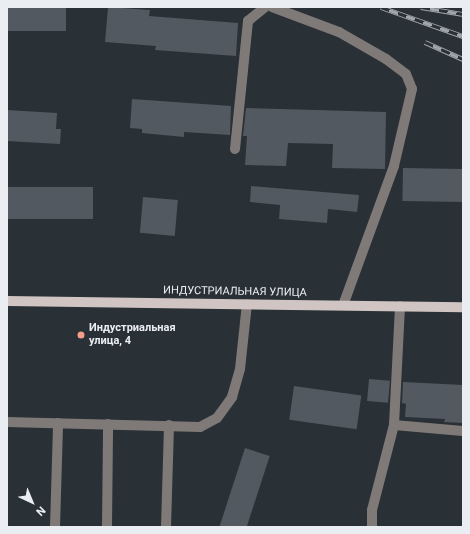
<!DOCTYPE html>
<meta charset="utf-8">
<style>
body{margin:0}
#map{position:relative;width:470px;height:534px;overflow:hidden;background:#293036;font-family:Roboto,sans-serif}
div>[style]{position:absolute}
[style*='--x']{left:calc(var(--x)*1px);top:calc(var(--y)*1px);width:calc(var(--w)*1px);rotate:calc(var(--a)*1deg)}
.building>*{inset:0;background:#525961;transform-origin:0 0}
.minor>*{height:10px;margin:-5px;padding:0 5px;transform-origin:5px;border-radius:5px;background:#7f7a78}
.major>*{height:10px;margin:-5px;padding:0 5px;transform-origin:5px;border-radius:5px;background:#d0c5c2}
.rail>*{height:4.5px;margin-top:-2.25px;transform-origin:0;background:repeating-linear-gradient(90deg,#293036 0 9px,#a1a6ab 0 18px);box-sizing:border-box;border-block:1px solid #a1a6ab}
.dots>*{width:11px;height:11px;translate:-50% -50%;box-sizing:border-box;border:2px solid #293036;border-radius:50%}
span{translate:-50% -50%;white-space:nowrap;text-align:center;line-height:1.15;-webkit-text-stroke:3.5px #293036;paint-order:stroke}
.street-label{font-size:11px;color:#eaeef2}
.poi-label{font-size:11px;color:#eaeef2;font-weight:700}
.left{translate:0 -50%;text-align:left}
.frame{position:absolute;inset:0;border:8px solid #eaeef2;pointer-events:none}
.north{position:absolute;left:12px;top:482px;width:40px;height:40px;-webkit-text-stroke:3px #293036;paint-order:stroke;rotate:136deg;font-size:11px;font-weight:700;line-height:16px;text-align:center;color:#eaeef2}
.north::after{content:'';display:block;margin:auto;width:14px;height:18px;background:#eaeef2;clip-path:polygon(50% 0,100% 100%,50% 72%,0 100%)}
</style>
<div id="map">
<div class="building">
<i style="left:7px;top:7px;width:59px;height:24px"></i>
<i style="clip-path:polygon(108px 7px,150px 10px,149px 16px,238px 23px,236px 56px,155px 50px,156px 46px,105px 42px)"></i>
<i style="clip-path:polygon(132px 99px,231px 106px,230px 135px,184px 132px,184px 137px,142px 133px,142px 129px,130px 128px)"></i>
<i style="clip-path:polygon(246px 108px,386px 112px,385px 169px,332px 168px,333px 144px,288px 143px,286px 166px,245px 165px,247px 136px,243px 136px)"></i>
<i style="clip-path:polygon(7px 110px,57px 113px,56px 129px,61px 129px,60px 144px,7px 141px)"></i>
<i style="left:403px;top:168px;width:60px;height:33px;rotate:1deg"></i>
<i style="clip-path:polygon(251px 186px,359px 195px,357px 212px,328px 209px,327px 223px,279px 219px,280px 205px,250px 202px)"></i>
<i style="left:93px;top:187px;width:32px;height:86px;rotate:90deg"></i>
<i style="left:143px;top:197px;width:35px;height:36px;rotate:5deg"></i>
<i style="left:369px;top:379px;width:21px;height:22px;rotate:5deg"></i>
<i style="clip-path:polygon(403px 382px,463px 385px,463px 423px,444px 422px,445px 419px,405px 417px,406px 404px,402px 403px)"></i>
<i style="left:294px;top:386px;width:68px;height:34px;rotate:8deg"></i>
<i style="left:245px;top:448px;width:26px;height:83px;rotate:18deg"></i>
</div>
<div class="minor">
<i style="--x:272;--y:7;--w:72;--a:20.5"></i>
<i style="--x:339;--y:32;--w:54;--a:29.9"></i>
<i style="--x:386;--y:59;--w:25;--a:37"></i>
<i style="--x:406;--y:74;--w:16;--a:68"></i>
<i style="--x:412;--y:89;--w:79;--a:103.2"></i>
<i style="--x:394;--y:166;--w:148;--a:110.1"></i>
<i style="--x:235;--y:149;--w:129;--a:-84.2"></i>
<i style="--x:248;--y:21;--w:22;--a:-39"></i>
<i style="--x:7;--y:422;--w:193;--a:1.5"></i>
<i style="--x:200;--y:427;--w:19;--a:-28"></i>
<i style="--x:217;--y:418;--w:26;--a:-54"></i>
<i style="--x:232;--y:397;--w:29;--a:-74"></i>
<i style="--x:240;--y:369;--w:65;--a:-83.9"></i>
<i style="--x:394;--y:425;--w:69;--a:5"></i>
<i style="--x:55;--y:527;--w:104;--a:-88.3"></i>
<i style="--x:107;--y:527;--w:103;--a:-89.4"></i>
<i style="--x:166;--y:527;--w:102;--a:-88.3"></i>
<i style="--x:372;--y:527;--w:17;--a:-90"></i>
<i style="--x:372;--y:510;--w:88;--a:-75.5"></i>
<i style="--x:394;--y:425;--w:119;--a:-87.1"></i>
</div>
<div class="major">
<i style="--x:7;--y:301;--w:456;--a:0.8"></i>
</div>
<div class="rail">
<i style="--x:381;--y:7;--w:87;--a:19.5"></i>
<i style="--x:421;--y:7;--w:43;--a:9.5"></i>
<i style="--x:425;--y:42;--w:42;--a:24.1"></i>
</div>
<div class="dots">
<i style="left:81px;top:335px;background:#f49e89"></i>
</div>
<div class="street-label">
<span style="left:235px;top:292px;rotate:1deg">ИНДУСТРИАЛЬНАЯ УЛИЦА</span>
</div>
<div class="poi-label">
<span class="left" style="left:89px;top:335px">Индустриальная<br>улица, 4</span>
</div>
<div class="frame"></div>
<div class="north">N</div>
</div>
